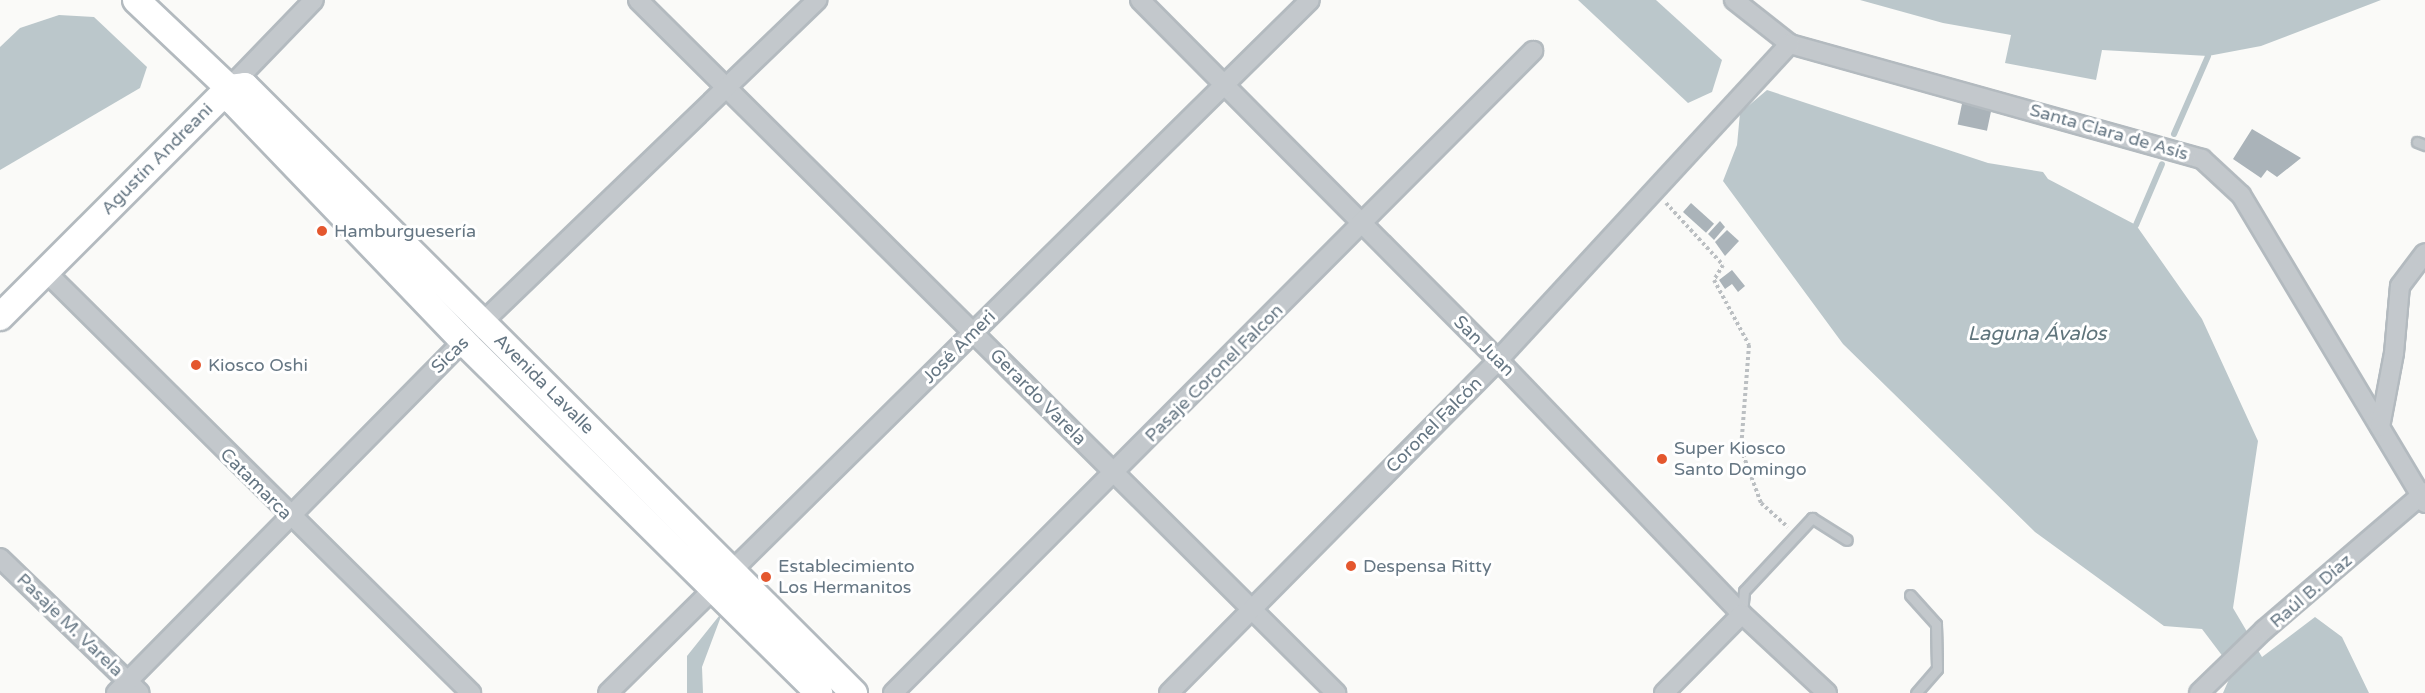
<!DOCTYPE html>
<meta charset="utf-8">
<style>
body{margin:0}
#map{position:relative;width:2425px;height:693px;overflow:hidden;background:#fafaf8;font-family:"Varela Round",sans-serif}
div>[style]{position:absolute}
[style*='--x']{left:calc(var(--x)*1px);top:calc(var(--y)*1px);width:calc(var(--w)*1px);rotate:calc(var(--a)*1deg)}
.water>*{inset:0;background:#bbc7cb}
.stream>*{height:6px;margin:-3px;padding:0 3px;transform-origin:3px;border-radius:3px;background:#bbc7cb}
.building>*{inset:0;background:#aab3b9;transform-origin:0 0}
.path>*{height:4px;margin-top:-2px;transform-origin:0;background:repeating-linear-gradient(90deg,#bbbfc2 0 3px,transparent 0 6px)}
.roads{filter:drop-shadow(2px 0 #b3babf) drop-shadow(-2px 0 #b3babf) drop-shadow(0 2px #b3babf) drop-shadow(0 -2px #b3babf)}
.lane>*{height:9px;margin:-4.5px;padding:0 4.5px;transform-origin:4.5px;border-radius:4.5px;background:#c3c8cc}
.street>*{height:18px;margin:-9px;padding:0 9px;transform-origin:9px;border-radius:9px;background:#c3c8cc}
.secondary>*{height:26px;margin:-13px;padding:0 13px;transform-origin:13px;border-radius:13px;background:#fff}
.dots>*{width:16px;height:16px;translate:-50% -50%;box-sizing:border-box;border:3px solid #fff;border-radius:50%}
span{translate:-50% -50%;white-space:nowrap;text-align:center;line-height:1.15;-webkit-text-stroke:6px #fff;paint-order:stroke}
.street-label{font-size:18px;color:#657683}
.poi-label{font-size:18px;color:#657683}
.left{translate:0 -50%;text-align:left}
.water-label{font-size:20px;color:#60757c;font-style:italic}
</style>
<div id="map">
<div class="water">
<i style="clip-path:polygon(1578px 0,1656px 0,1722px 60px,1712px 92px,1688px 103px)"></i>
<i style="clip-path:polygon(1860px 0,2381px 0,2261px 46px,2208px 56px,2102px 50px,2096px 80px,2005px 63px,2011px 35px,1943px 23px)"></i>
<i style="clip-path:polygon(59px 15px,94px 17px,147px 67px,140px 88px,0 170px,0 47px,20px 28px)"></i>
<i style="clip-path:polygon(1767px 90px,1988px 163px,2043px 172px,2048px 179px,2136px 225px,2202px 319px,2258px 441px,2233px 608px,2262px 657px,2315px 617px,2342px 637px,2369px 693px,2223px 693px,2233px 670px,2202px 629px,2164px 626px,2035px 532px,1843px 344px,1723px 181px,1737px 145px,1740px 113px)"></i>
<i style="clip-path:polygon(723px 611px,702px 667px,703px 693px,687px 693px,687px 656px)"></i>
</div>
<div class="stream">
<i style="--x:2174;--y:134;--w:85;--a:-66.4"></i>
<i style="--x:2136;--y:225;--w:66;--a:-66.9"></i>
</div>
<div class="building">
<i style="left:1963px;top:99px;width:30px;height:26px;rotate:12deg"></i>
<i style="clip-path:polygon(2252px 129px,2301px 158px,2277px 177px,2267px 170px,2261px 178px,2233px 159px)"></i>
<i style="left:1691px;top:203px;width:31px;height:12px;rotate:42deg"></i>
<i style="clip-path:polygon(1720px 221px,1725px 227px,1714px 240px,1708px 234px)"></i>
<i style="clip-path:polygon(1727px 230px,1739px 241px,1725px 256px,1715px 242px)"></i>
<i style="clip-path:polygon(1732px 270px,1745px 286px,1738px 292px,1732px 284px,1725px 289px,1719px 280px)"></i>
</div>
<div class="path">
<i style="--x:1666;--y:203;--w:84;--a:47.4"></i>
<i style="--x:1723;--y:265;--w:17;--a:121"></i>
<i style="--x:1714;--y:280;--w:74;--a:61.7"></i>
<i style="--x:1749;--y:345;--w:104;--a:94.4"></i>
<i style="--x:1741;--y:449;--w:58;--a:69.7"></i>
<i style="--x:1761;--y:503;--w:36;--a:42"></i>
</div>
<div class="roads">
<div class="lane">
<i style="--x:2417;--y:142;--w:9;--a:21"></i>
<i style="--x:1910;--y:595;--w:39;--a:48"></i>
<i style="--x:1936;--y:624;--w:45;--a:88.7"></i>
<i style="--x:1937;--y:669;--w:32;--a:131"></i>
<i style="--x:1742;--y:614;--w:23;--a:-85"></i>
<i style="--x:1744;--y:591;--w:100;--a:-47"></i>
<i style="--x:1812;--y:518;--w:41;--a:32.2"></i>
</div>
<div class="street">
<i style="--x:638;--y:0;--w:984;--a:44.79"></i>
<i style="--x:1140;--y:0;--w:508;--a:45.16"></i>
<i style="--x:1498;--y:360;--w:352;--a:46.2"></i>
<i style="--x:1742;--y:614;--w:116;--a:42.9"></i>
<i style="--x:1734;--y:0;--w:71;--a:38.2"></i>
<i style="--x:1790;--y:44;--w:428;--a:15.6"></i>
<i style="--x:2202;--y:159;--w:53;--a:42.7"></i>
<i style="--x:2241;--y:195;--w:359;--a:59.1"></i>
<i style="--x:229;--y:88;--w:122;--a:-46"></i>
<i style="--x:45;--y:271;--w:600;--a:44.73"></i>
<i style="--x:2380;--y:427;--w:75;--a:-79.3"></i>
<i style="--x:2394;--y:353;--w:67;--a:-84.9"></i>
<i style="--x:2400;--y:286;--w:41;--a:-52.9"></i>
<i style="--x:0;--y:558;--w:194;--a:44"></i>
<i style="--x:116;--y:693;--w:494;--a:-45.4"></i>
<i style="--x:463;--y:341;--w:492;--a:-43.9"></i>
<i style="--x:608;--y:693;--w:986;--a:-44.63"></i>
<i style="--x:893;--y:693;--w:907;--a:-45.09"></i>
<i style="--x:1169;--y:693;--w:468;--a:-45.3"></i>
<i style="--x:1498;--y:360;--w:430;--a:-47.3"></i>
<i style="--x:1664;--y:693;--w:111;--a:-45.4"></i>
<i style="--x:2199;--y:693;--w:91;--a:-44.1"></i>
<i style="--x:2264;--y:630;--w:212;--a:-40.6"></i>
</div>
<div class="secondary">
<i style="--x:136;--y:0;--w:128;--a:43.4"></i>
<i style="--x:229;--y:88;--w:14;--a:73"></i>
<i style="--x:233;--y:101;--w:332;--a:46.2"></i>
<i style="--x:463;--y:341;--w:501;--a:44.68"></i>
<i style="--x:229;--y:88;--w:16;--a:-7"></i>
<i style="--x:245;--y:86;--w:860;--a:44.91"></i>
<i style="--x:0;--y:317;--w:324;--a:-45"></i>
</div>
</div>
<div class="dots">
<i style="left:322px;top:231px;background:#e4572e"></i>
<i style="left:196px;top:365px;background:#e4572e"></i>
<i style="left:1662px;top:459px;background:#e4572e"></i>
<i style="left:1351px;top:566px;background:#e4572e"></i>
<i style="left:766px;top:577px;background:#e4572e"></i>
</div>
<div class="street-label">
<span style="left:2109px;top:132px;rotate:16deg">Santa Clara de Asís</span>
<span style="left:157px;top:159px;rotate:-45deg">Agustín Andreani</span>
<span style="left:1484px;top:346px;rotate:45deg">San Juan</span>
<span style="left:959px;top:347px;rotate:-45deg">José Ameri</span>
<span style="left:450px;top:355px;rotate:-44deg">Sicas</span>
<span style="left:1214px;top:373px;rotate:-45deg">Pasaje Coronel Falcon</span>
<span style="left:544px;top:384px;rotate:45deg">Avenida Lavalle</span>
<span style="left:1038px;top:397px;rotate:45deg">Gerardo Varela</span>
<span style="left:1434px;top:425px;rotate:-45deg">Coronel Falcón</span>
<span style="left:256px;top:484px;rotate:45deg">Catamarca</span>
<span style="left:2311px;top:591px;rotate:-41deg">Raúl B. Díaz</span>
<span style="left:70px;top:625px;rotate:44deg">Pasaje M. Varela</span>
</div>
<div class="poi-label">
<span class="left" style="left:334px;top:231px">Hamburguesería</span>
<span class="left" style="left:208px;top:365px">Kiosco Oshi</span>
<span class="left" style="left:1674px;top:459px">Super Kiosco<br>Santo Domingo</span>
<span class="left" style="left:1363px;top:566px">Despensa Ritty</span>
<span class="left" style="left:778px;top:577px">Establecimiento<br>Los Hermanitos</span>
</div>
<div class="water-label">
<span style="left:2037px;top:334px">Laguna Ávalos</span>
</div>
</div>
